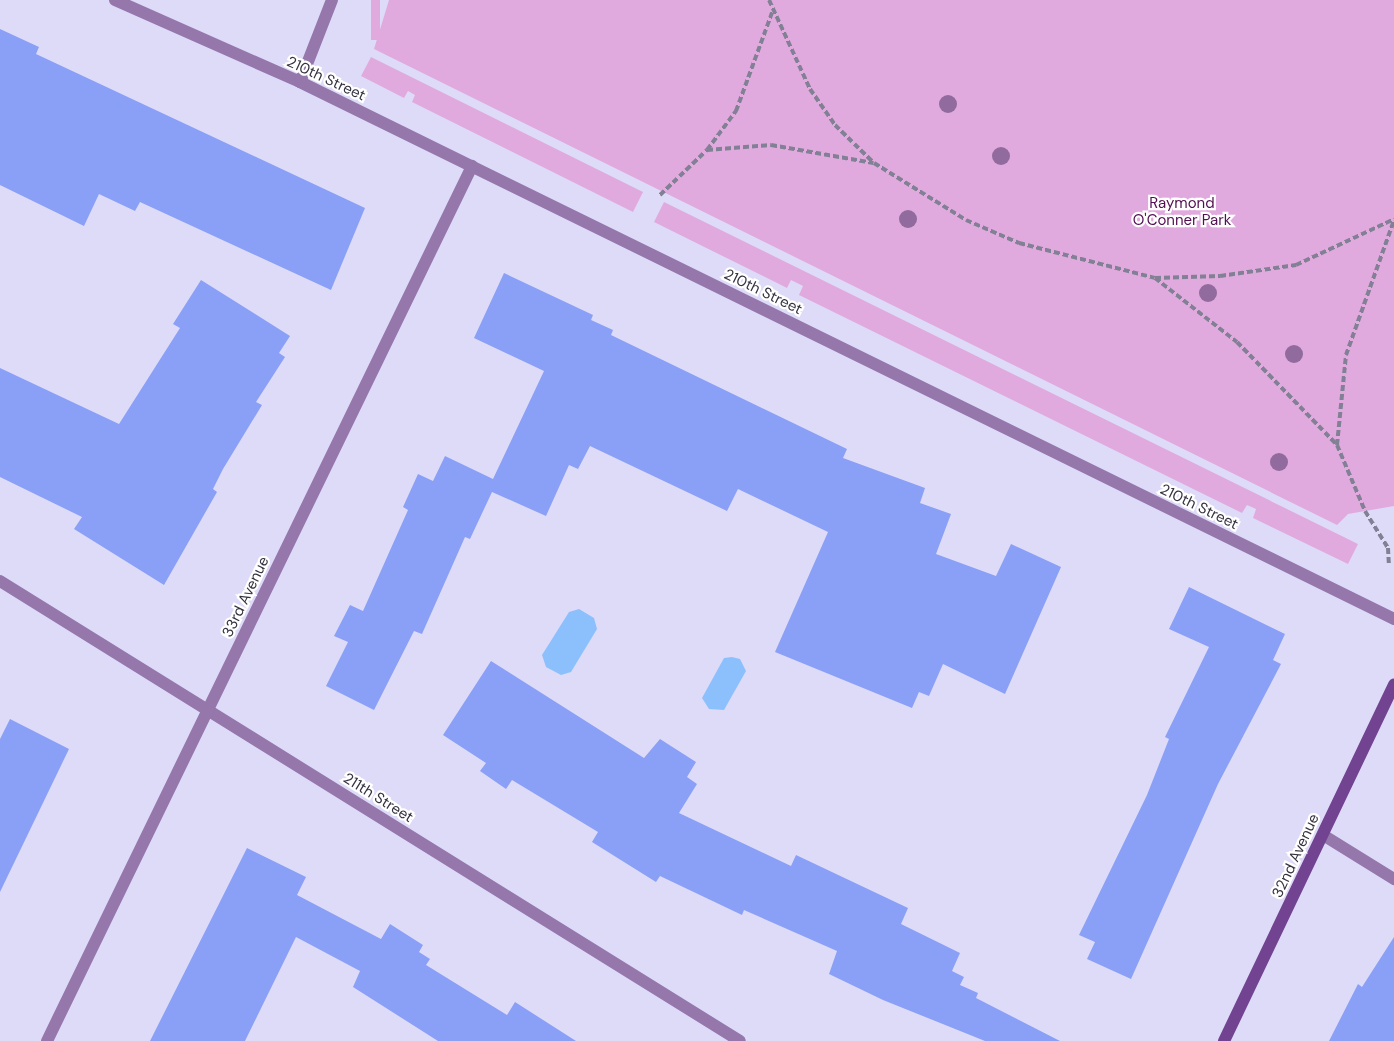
<!DOCTYPE html>
<style>
body{margin:0}
#map{position:relative;width:1394px;height:1041px;overflow:hidden;background:#dedbf9;font-family:"DM Sans",sans-serif}
div>[style]{position:absolute}
[style*='--x']{left:calc(var(--x)*1px);top:calc(var(--y)*1px);width:calc(var(--w)*1px);rotate:calc(var(--a)*1deg)}
.green>*{inset:0;background:#e1aade;transform-origin:0 0}
.water>*{inset:0;background:#8cc0fd}
.building>*{inset:0;background:#89a0f6}
.path>*{height:4px;margin-top:-2px;transform-origin:0;background:repeating-linear-gradient(90deg,#828094 0 6px,transparent 0 9px)}
.street>*{height:12px;margin:-6px;padding:0 6px;transform-origin:6px;border-radius:6px;background:#9577ac}
.secondary>*{height:12px;margin:-6px;padding:0 6px;transform-origin:6px;border-radius:6px;background:#714391}
.trees>*{width:18px;height:18px;margin:-9px;border-radius:50%;background:#916b9d}
span{translate:-50% -50%;white-space:nowrap;text-align:center;line-height:1.15;-webkit-text-stroke:4.5px #fff;paint-order:stroke}
.street-label{font-size:15px;color:#34323e}
.park-label{font-size:15px;color:#520f52}
</style>
<div id="map">
<div class="green">
<i style="left:371px;top:0;width:9px;height:40px"></i>
<i style="clip-path:polygon(389px 0,1394px 0,1394px 506px,1348px 514px,1337px 525px,374px 49px)"></i>
<i style="clip-path:polygon(371px 57px,643px 192px,633px 212px,412px 102px,415px 95px,408px 91px,404px 98px,361px 76px)"></i>
<i style="clip-path:polygon(664px 202px,1358px 544px,1348px 564px,1253px 518px,1256px 509px,1247px 505px,1242px 513px,799px 295px,803px 286px,791px 280px,787px 288px,654px 222px)"></i>
</div>
<div class="water">
<i style="clip-path:polygon(579px 609px,594px 618px,597px 629px,571px 672px,561px 675px,546px 667px,542px 655px,569px 612px)"></i>
<i style="clip-path:polygon(732px 657px,740px 659px,746px 671px,724px 710px,709px 709px,702px 698px,724px 658px)"></i>
</div>
<div class="building">
<i style="clip-path:polygon(0 29px,39px 47px,36px 54px,365px 208px,331px 290px,140px 202px,135px 211px,99px 194px,84px 226px,0 185px)"></i>
<i style="clip-path:polygon(504px 273px,593px 315px,591px 320px,613px 330px,611px 335px,847px 449px,843px 458px,925px 488px,920px 503px,951px 514px,936px 554px,996px 576px,1011px 544px,1061px 567px,1005px 694px,943px 664px,929px 696px,919px 692px,912px 708px,775px 652px,828px 532px,738px 489px,727px 511px,590px 446px,578px 469px,569px 465px,546px 516px,492px 492px,470px 539px,465px 537px,422px 634px,414px 631px,374px 710px,326px 686px,348px 642px,334px 636px,350px 605px,363px 611px,408px 510px,403px 507px,418px 474px,433px 481px,445px 456px,493px 479px,544px 371px,474px 338px)"></i>
<i style="clip-path:polygon(201px 280px,290px 336px,279px 353px,285px 357px,256px 402px,262px 405px,223px 469px,213px 489px,217px 492px,164px 585px,74px 529px,82px 517px,0 477px,0 368px,119px 424px,180px 328px,173px 324px)"></i>
<i style="clip-path:polygon(1189px 587px,1285px 634px,1273px 660px,1281px 664px,1218px 784px,1131px 979px,1087px 959px,1095px 942px,1079px 935px,1147px 795px,1169px 739px,1165px 737px,1209px 647px,1169px 629px)"></i>
<i style="clip-path:polygon(491px 661px,644px 758px,660px 739px,696px 762px,687px 777px,697px 784px,679px 813px,791px 866px,796px 855px,908px 908px,901px 924px,960px 953px,952px 971px,964px 977px,960px 985px,978px 993px,976px 998px,1060px 1041px,985px 1041px,883px 1000px,829px 974px,837px 951px,744px 910px,742px 915px,660px 876px,656px 882px,592px 842px,598px 832px,512px 780px,506px 789px,480px 771px,486px 763px,443px 735px)"></i>
<i style="clip-path:polygon(10px 719px,69px 749px,0 892px,0 739px)"></i>
<i style="clip-path:polygon(247px 848px,306px 877px,297px 895px,381px 939px,390px 924px,423px 945px,419px 952px,430px 959px,426px 965px,507px 1015px,515px 1002px,576px 1041px,438px 1041px,353px 987px,360px 971px,296px 937px,245px 1041px,150px 1041px)"></i>
<i style="clip-path:polygon(1394px 937px,1394px 1041px,1329px 1041px,1358px 984px,1362px 987px)"></i>
</div>
<div class="path">
<i style="--x:769;--y:0;--w:98;--a:65.3"></i>
<i style="--x:810;--y:89;--w:44;--a:55.2"></i>
<i style="--x:835;--y:125;--w:54;--a:44.3"></i>
<i style="--x:874;--y:163;--w:108;--a:31.8"></i>
<i style="--x:966;--y:220;--w:58;--a:23.5"></i>
<i style="--x:1019;--y:243;--w:140;--a:14.4"></i>
<i style="--x:1155;--y:278;--w:65;--a:-1.8"></i>
<i style="--x:1220;--y:276;--w:77;--a:-8.2"></i>
<i style="--x:1296;--y:265;--w:108;--a:-25.1"></i>
<i style="--x:707;--y:150;--w:64;--a:-4.5"></i>
<i style="--x:771;--y:145;--w:104;--a:10"></i>
<i style="--x:660;--y:195;--w:65;--a:-43.8"></i>
<i style="--x:707;--y:150;--w:49;--a:-53.4"></i>
<i style="--x:736;--y:111;--w:108;--a:-69.9"></i>
<i style="--x:1155;--y:278;--w:104;--a:38"></i>
<i style="--x:1237;--y:342;--w:144;--a:45.8"></i>
<i style="--x:1337;--y:445;--w:72;--a:67"></i>
<i style="--x:1365;--y:511;--w:44;--a:58.1"></i>
<i style="--x:1388;--y:548;--w:18;--a:87"></i>
<i style="--x:1337;--y:445;--w:90;--a:-84.3"></i>
<i style="--x:1346;--y:355;--w:143;--a:-70.4"></i>
</div>
<div class="street">
<i style="--x:115;--y:0;--w:202;--a:23.9"></i>
<i style="--x:300;--y:82;--w:1219;--a:26.14"></i>
<i style="--x:300;--y:82;--w:88;--a:-68.7"></i>
<i style="--x:0;--y:581;--w:871;--a:31.87"></i>
<i style="--x:1323;--y:835;--w:84;--a:31.8"></i>
<i style="--x:47;--y:1041;--w:973;--a:-64.09"></i>
</div>
<div class="secondary">
<i style="--x:1224;--y:1041;--w:395;--a:-64.5"></i>
</div>
<div class="trees">
<i style="left:948px;top:104px"></i>
<i style="left:1001px;top:156px"></i>
<i style="left:908px;top:219px"></i>
<i style="left:1208px;top:293px"></i>
<i style="left:1294px;top:354px"></i>
<i style="left:1279px;top:462px"></i>
</div>
<div class="street-label">
<span style="left:326px;top:79px;rotate:25deg">210th Street</span>
<span style="left:763px;top:292px;rotate:26deg">210th Street</span>
<span style="left:1199px;top:507px;rotate:26deg">210th Street</span>
<span style="left:246px;top:597px;rotate:-64deg">33rd Avenue</span>
<span style="left:378px;top:798px;rotate:32deg">211th Street</span>
<span style="left:1296px;top:856px;rotate:-65deg">32nd Avenue</span>
</div>
<div class="park-label">
<span style="left:1182px;top:212px">Raymond<br>O'Conner Park</span>
</div>
</div>
